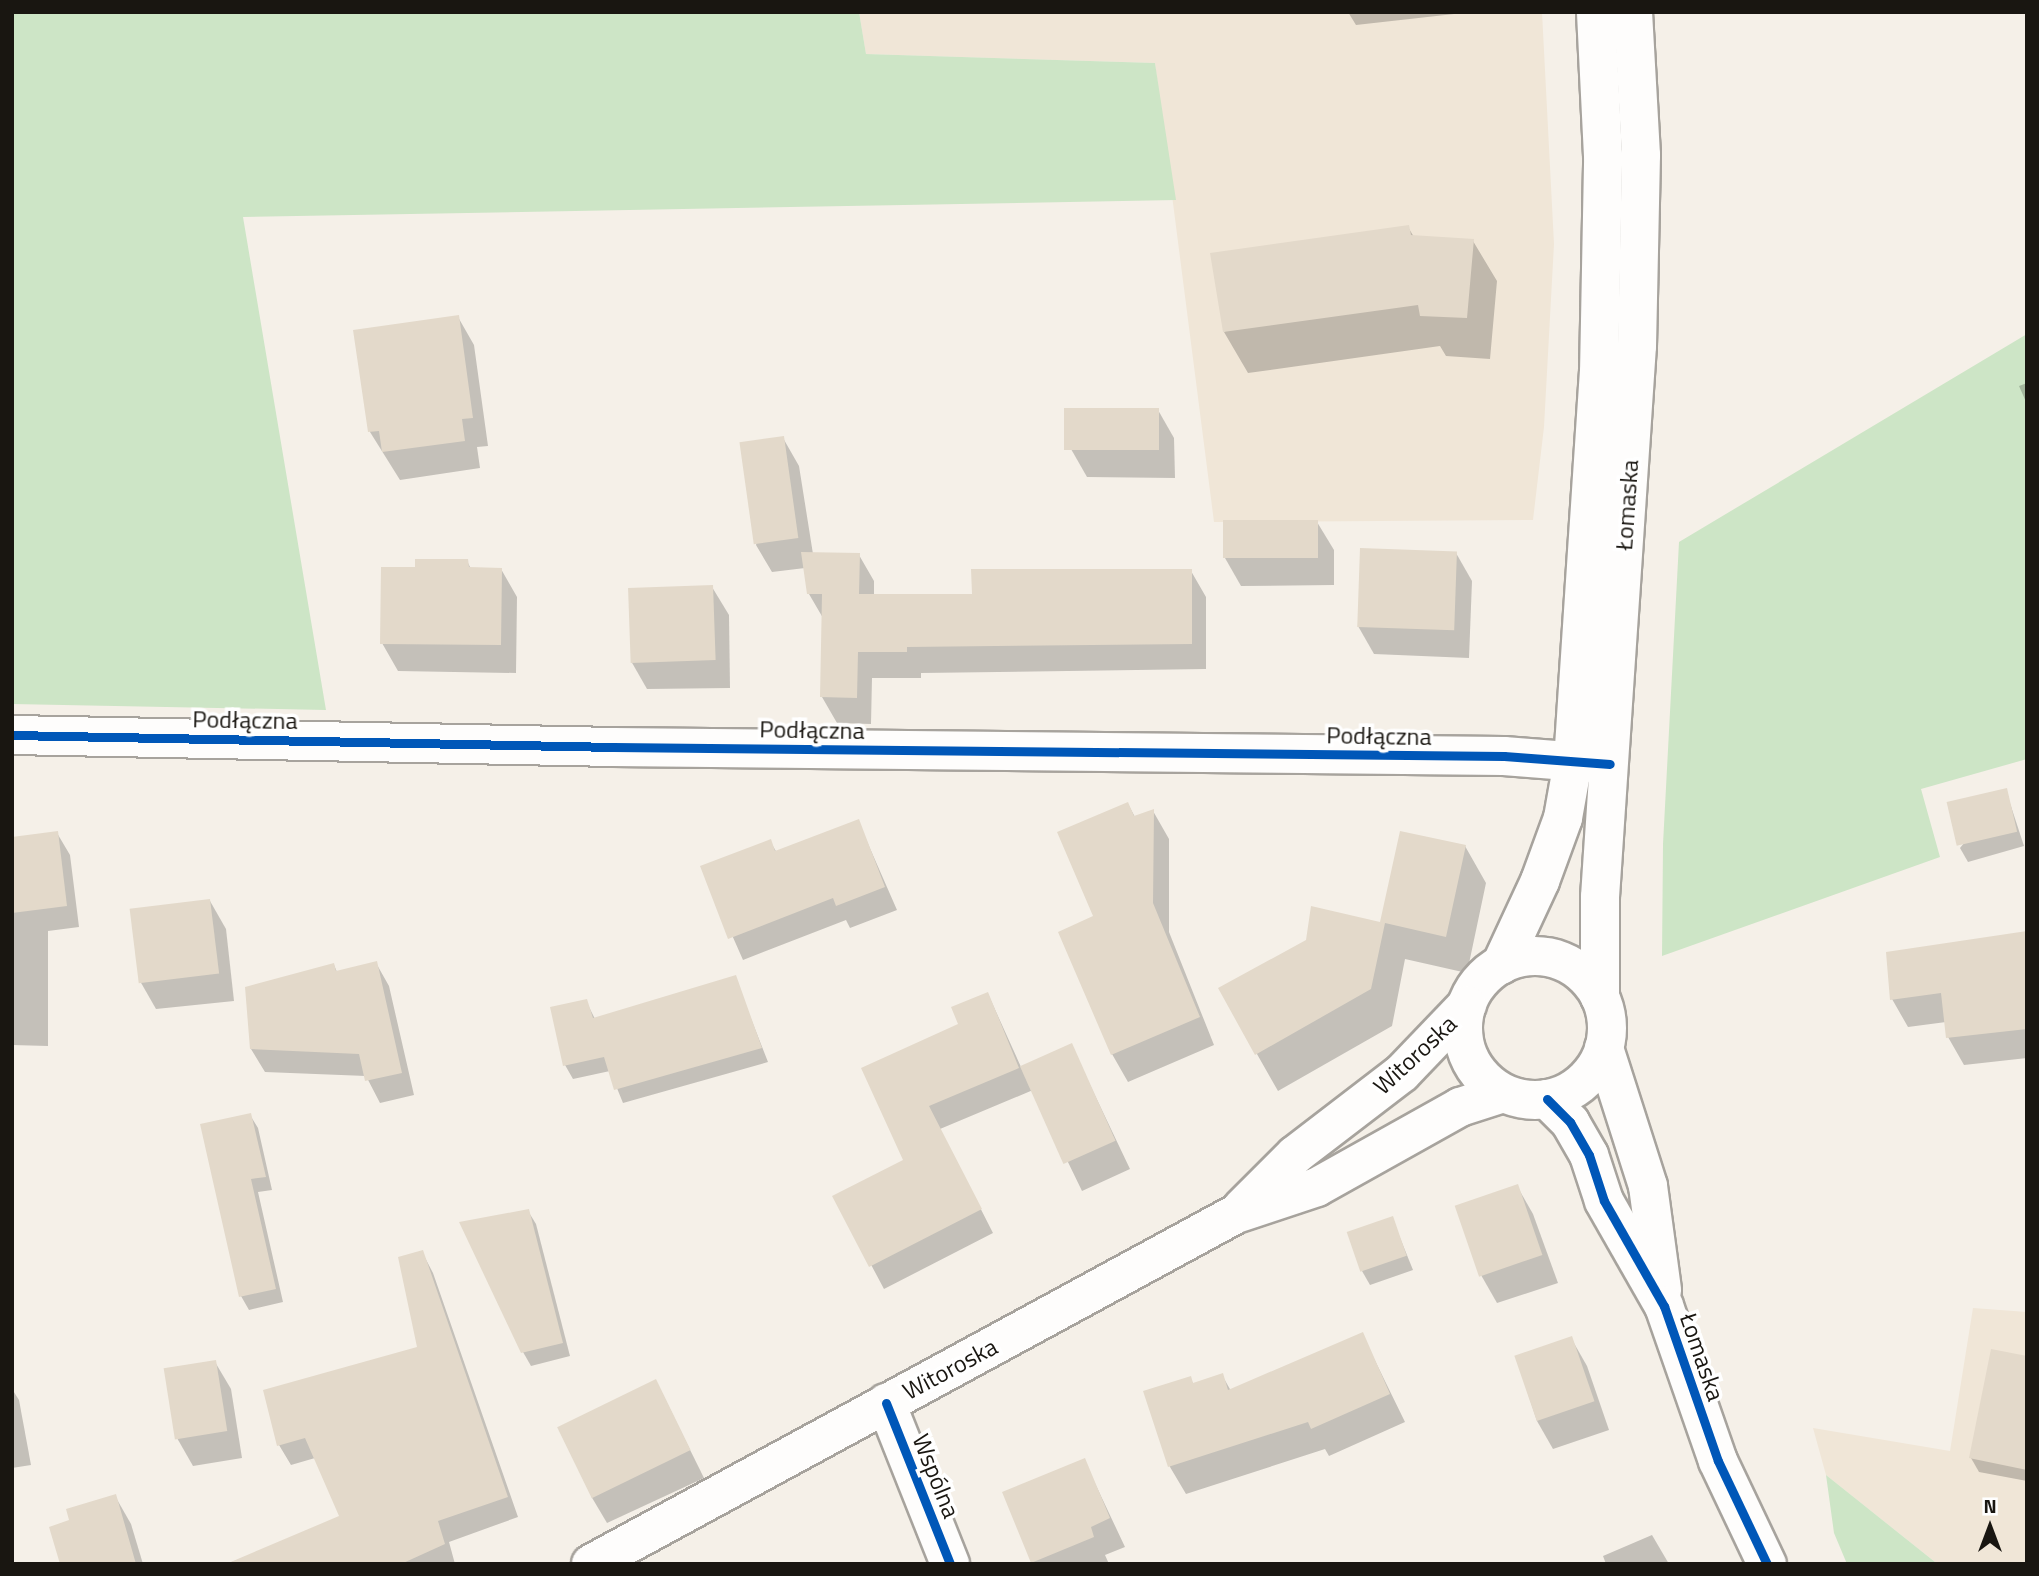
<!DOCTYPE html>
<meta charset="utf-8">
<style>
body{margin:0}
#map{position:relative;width:2039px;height:1576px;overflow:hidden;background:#f5f0e8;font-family:"Titillium Web",sans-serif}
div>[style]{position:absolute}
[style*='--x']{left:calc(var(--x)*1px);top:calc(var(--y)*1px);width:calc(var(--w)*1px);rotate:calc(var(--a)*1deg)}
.built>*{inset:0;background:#f0e6d7}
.green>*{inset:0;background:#cde5c6}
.shadow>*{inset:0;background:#0003}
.building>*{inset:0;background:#e3d9ca;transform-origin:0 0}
.roads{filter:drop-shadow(2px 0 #a7a39d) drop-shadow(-2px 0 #a7a39d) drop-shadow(0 2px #a7a39d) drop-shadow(0 -2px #a7a39d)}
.minor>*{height:38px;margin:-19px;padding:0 19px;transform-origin:19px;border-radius:19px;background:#fefdfc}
.tertiary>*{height:38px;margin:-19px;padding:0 19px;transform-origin:19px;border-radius:19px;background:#fefdfc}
.secondary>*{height:38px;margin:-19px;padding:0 19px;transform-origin:19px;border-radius:19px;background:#fefdfc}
.secondary>.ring{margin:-19px;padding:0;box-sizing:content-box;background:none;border:38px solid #fefdfc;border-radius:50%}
.cycleway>*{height:9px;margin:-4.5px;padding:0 4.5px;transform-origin:4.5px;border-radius:4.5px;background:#0057b8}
span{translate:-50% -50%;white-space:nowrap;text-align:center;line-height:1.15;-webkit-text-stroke:7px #fff;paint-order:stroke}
.street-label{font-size:24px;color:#191611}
.frame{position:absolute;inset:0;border:14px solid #191611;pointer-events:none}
.north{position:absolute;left:1955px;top:1492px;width:70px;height:70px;-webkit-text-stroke:5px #fff;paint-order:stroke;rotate:0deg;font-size:19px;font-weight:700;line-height:28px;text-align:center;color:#191611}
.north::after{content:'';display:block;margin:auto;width:24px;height:32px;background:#191611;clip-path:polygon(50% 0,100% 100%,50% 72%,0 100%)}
</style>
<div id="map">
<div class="built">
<i style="clip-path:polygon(859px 12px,1542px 12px,1554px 244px,1544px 427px,1533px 520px,1214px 522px,1155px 63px,866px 54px)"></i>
<i style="clip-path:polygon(1973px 1308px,2027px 1312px,2027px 1564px,1935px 1562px,1826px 1475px,1813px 1428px,1950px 1451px)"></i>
</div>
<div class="green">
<i style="clip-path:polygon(12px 12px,859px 12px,866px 54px,1155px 63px,1176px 200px,243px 217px,326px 710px,12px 704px)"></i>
<i style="clip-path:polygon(2027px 334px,2027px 759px,1921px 789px,1940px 857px,1662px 956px,1663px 844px,1679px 542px)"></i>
<i style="clip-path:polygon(1826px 1475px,1935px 1562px,1945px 1564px,1847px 1564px,1834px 1533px)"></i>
</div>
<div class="shadow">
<i style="clip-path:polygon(1348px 12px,1472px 12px,1356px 25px)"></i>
<i style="clip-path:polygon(1408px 227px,1414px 237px,1473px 241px,1497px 281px,1490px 359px,1446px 356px,1440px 346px,1248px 373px,1224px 332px)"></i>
<i style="clip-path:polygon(458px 317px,474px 345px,488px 446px,477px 447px,480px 468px,400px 480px,370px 432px,355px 331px)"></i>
<i style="clip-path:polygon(2027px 383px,2027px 404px,2019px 386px)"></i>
<i style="clip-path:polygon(1158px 410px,1174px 438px,1175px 478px,1087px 477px,1071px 449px)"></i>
<i style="clip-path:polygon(783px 438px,799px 466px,813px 554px,859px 555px,874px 581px,874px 596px,974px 596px,1191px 571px,1206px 597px,1206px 669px,921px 673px,921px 678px,872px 678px,871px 724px,837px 723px,822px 697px,823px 618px,809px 594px,805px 568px,772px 572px,756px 545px)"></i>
<i style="clip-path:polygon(1317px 522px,1334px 550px,1334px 585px,1241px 586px,1225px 558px)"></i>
<i style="clip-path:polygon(1456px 553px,1472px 581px,1469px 658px,1374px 654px,1358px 626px)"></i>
<i style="clip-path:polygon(467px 561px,471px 569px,501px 569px,517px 597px,516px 673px,398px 671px,382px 643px,417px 569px)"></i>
<i style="clip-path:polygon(712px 587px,729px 615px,730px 688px,647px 689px,631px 661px)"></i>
<i style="clip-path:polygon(2006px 791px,2024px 846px,1968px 862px,1960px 848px)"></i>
<i style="clip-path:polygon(1128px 804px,1135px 817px,1153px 811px,1169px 839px,1169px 932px,1214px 1045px,1128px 1082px,1112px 1054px,1095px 917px)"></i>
<i style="clip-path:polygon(858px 821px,897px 910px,850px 928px,846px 920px,743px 960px,702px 867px,770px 841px,777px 853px)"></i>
<i style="clip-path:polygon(57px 833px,70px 855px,79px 927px,48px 931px,48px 1046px,12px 1045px,12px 838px)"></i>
<i style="clip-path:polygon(1465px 846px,1486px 883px,1467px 973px,1405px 959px,1392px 1026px,1278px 1091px,1220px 989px,1382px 924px)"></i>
<i style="clip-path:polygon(210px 901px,226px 929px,234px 1001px,156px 1009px,140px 981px)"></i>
<i style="clip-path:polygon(2027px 933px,2027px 1058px,1964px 1065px,1948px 1037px,1946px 1022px,1908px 1027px,1892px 999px)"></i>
<i style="clip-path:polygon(376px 963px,389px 986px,414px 1095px,380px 1103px,366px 1076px,265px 1072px,251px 1049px,334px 965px,337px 972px)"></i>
<i style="clip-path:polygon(735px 978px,768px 1062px,623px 1103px,610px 1071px,573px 1079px,565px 1065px,586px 1001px,595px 1019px)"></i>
<i style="clip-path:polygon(988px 994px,1021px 1067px,1071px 1045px,1130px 1169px,1082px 1191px,1033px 1090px,940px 1129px,993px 1233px,884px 1289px,835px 1197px,905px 1161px,960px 1025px)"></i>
<i style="clip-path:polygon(250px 1115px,258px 1128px,272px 1190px,258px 1192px,283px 1302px,249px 1310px,241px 1296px)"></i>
<i style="clip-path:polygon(1517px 1186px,1533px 1214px,1558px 1283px,1497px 1303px,1481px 1275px,1457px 1206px)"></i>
<i style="clip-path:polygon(528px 1211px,536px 1224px,570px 1356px,531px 1366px,523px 1352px)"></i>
<i style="clip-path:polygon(1392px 1218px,1413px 1270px,1370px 1285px,1362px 1271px)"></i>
<i style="clip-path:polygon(422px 1252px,433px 1273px,518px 1517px,449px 1542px,455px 1564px,227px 1564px,342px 1517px,315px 1458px,291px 1465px,279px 1445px,419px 1348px)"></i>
<i style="clip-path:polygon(1362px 1334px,1405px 1422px,1329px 1456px,1325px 1449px,1186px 1494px,1170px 1467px,1145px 1392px,1190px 1378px,1194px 1385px,1222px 1375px,1231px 1391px)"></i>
<i style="clip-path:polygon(1571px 1338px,1587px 1366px,1609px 1430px,1553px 1449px,1537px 1421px,1516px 1357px)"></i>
<i style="clip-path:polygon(2027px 1358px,2027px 1481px,1979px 1472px,1971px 1458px)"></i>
<i style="clip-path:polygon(215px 1362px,231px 1389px,242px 1458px,193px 1466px,177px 1438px)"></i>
<i style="clip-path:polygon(656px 1381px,704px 1478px,607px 1523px,591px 1496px)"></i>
<i style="clip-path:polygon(12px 1389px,19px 1400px,31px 1465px,12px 1468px)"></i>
<i style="clip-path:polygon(1084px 1460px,1125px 1547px,1105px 1555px,1109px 1564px,1033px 1564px,1004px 1493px)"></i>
<i style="clip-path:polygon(115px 1496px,131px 1524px,143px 1564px,62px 1563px,71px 1521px)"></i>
<i style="clip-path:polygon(1652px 1535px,1669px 1564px,1606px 1564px,1603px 1556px)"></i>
</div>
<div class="building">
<i style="clip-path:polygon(1409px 225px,1411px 235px,1474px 239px,1467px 318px,1420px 316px,1418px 305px,1223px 332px,1210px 253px)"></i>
<i style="clip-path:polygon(459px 315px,473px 418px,462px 419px,465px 441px,382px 452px,379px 431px,368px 432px,353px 330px)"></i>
<i style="left:1064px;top:408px;width:95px;height:42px"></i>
<i style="left:784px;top:436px;width:103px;height:45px;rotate:82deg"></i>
<i style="left:1223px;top:520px;width:95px;height:38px"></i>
<i style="left:1360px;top:548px;width:97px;height:79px;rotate:2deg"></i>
<i style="clip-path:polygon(801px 552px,860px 553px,859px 594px,972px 594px,971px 569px,1192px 569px,1192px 644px,907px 647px,907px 652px,858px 652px,857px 698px,820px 697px,822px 594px,807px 594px)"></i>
<i style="clip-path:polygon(415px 559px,468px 559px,469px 567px,502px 568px,501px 645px,380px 644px,381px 567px,415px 567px)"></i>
<i style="left:713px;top:585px;width:75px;height:85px;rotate:88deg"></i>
<i style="left:2007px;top:788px;width:45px;height:62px;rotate:77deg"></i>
<i style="clip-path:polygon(1128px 802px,1134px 816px,1154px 809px,1153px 903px,1200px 1017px,1111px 1055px,1058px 932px,1093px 916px,1057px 832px)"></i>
<i style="clip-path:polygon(859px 819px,885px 887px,836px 906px,833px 898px,728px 939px,700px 866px,771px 839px,775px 851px)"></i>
<i style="clip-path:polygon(58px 831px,67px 906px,12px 913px,12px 837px)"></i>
<i style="clip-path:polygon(1400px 831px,1466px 845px,1446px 937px,1385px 923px,1371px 989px,1255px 1055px,1218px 988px,1306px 940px,1311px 906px,1380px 922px)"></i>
<i style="left:210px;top:899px;width:75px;height:81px;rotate:83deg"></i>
<i style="clip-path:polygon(2027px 931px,2027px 1029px,1946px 1038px,1941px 993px,1890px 1000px,1886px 952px)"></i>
<i style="clip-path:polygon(377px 961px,402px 1073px,365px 1081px,359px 1054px,250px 1049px,245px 987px,334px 963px,336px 971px)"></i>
<i style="clip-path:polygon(736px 975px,762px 1048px,614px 1090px,604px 1057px,563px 1066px,550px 1007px,587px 999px,593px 1018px)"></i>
<i style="clip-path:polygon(988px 992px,1019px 1068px,929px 1106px,982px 1209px,869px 1267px,832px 1196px,903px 1160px,861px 1068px,958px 1024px,951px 1007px)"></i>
<i style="left:1072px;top:1043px;width:107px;height:57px;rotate:66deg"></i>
<i style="clip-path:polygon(251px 1113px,266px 1177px,251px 1179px,276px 1289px,239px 1297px,200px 1124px)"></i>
<i style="left:1518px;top:1184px;width:75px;height:67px;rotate:71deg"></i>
<i style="clip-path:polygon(529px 1209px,563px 1343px,521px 1353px,459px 1222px)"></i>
<i style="left:1393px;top:1216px;width:42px;height:49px;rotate:71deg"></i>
<i style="clip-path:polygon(423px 1250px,508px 1497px,438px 1521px,445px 1544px,401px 1564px,226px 1564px,339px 1516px,305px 1438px,277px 1446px,263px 1390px,417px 1347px,398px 1257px)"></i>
<i style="clip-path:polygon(1363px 1332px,1390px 1394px,1311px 1429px,1308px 1422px,1168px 1467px,1143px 1391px,1191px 1376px,1193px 1383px,1223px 1373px,1228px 1390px)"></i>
<i style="left:1572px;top:1336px;width:69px;height:61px;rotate:71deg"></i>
<i style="clip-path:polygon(1991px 1349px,2027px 1356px,2027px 1470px,1969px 1458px)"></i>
<i style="left:216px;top:1360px;width:72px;height:53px;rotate:81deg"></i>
<i style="left:656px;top:1379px;width:79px;height:110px;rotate:64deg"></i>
<i style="clip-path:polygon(1085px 1458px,1110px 1518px,1091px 1527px,1094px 1537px,1031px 1563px,1002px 1492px)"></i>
<i style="clip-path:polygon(116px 1494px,136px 1564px,60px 1564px,49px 1527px,69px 1520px,66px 1509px)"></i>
</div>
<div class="roads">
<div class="minor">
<i style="--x:12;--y:735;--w:601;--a:1.14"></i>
<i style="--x:613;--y:747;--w:891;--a:0.58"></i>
<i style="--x:1504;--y:756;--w:102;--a:4.5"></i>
<i style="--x:886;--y:1403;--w:173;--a:68.3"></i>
</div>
<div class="tertiary">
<i style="--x:1604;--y:1048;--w:145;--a:72.3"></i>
<i style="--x:1648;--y:1186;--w:105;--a:82.3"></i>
<i style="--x:1547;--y:1099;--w:33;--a:45"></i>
<i style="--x:1570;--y:1122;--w:38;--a:60"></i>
<i style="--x:1589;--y:1155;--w:48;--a:71.9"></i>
<i style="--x:1604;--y:1201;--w:121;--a:60.3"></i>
<i style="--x:1664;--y:1306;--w:164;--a:70.8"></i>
<i style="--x:1718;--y:1461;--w:114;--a:64.6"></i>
</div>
<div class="secondary">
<i class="ring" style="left:1463px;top:956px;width:106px;height:106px"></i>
<i style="--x:1501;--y:965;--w:93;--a:-65.1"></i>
<i style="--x:1540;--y:881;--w:67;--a:-69.9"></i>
<i style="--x:1563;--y:818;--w:57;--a:-79.9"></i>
<i style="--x:1573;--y:762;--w:390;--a:-86.2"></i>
<i style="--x:1599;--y:373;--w:217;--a:-88.9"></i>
<i style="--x:1603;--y:156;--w:144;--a:-92.8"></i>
<i style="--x:1600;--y:997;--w:100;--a:-90"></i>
<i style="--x:1600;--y:897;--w:552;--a:-86.16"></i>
<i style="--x:1637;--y:346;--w:191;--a:-88.8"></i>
<i style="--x:1641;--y:155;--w:143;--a:-93.2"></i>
<i style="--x:1242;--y:1208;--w:75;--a:-45"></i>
<i style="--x:1295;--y:1155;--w:135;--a:-37.5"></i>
<i style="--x:1402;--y:1073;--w:94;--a:-46.3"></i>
<i style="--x:591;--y:1564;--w:734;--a:-28.49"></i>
<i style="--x:1236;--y:1214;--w:85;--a:-18.4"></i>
<i style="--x:1317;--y:1187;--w:164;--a:-29.2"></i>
<i style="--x:1460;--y:1107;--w:45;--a:-18"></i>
</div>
</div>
<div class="cycleway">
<i style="--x:12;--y:735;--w:601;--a:1.14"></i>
<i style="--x:613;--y:747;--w:891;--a:0.58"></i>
<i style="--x:1504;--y:756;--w:106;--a:4.3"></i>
<i style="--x:1547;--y:1099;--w:33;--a:45"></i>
<i style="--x:1570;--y:1122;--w:38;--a:60"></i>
<i style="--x:1589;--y:1155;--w:48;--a:71.9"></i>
<i style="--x:1604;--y:1201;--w:121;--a:60.3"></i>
<i style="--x:1664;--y:1306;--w:164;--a:70.8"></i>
<i style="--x:1718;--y:1461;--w:114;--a:64.6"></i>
<i style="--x:886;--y:1403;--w:173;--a:68.3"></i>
</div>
<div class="street-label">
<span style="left:1627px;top:505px;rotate:-86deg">Łomaska</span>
<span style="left:245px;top:720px;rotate:1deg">Podłączna</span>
<span style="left:812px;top:730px;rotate:1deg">Podłączna</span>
<span style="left:1379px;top:736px;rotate:1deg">Podłączna</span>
<span style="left:1415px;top:1055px;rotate:-43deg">Witoroska</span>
<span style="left:1702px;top:1357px;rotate:71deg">Łomaska</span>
<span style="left:950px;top:1369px;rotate:-28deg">Witoroska</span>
<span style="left:936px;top:1476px;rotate:68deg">Wspólna</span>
</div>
<div class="frame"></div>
<div class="north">N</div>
</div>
